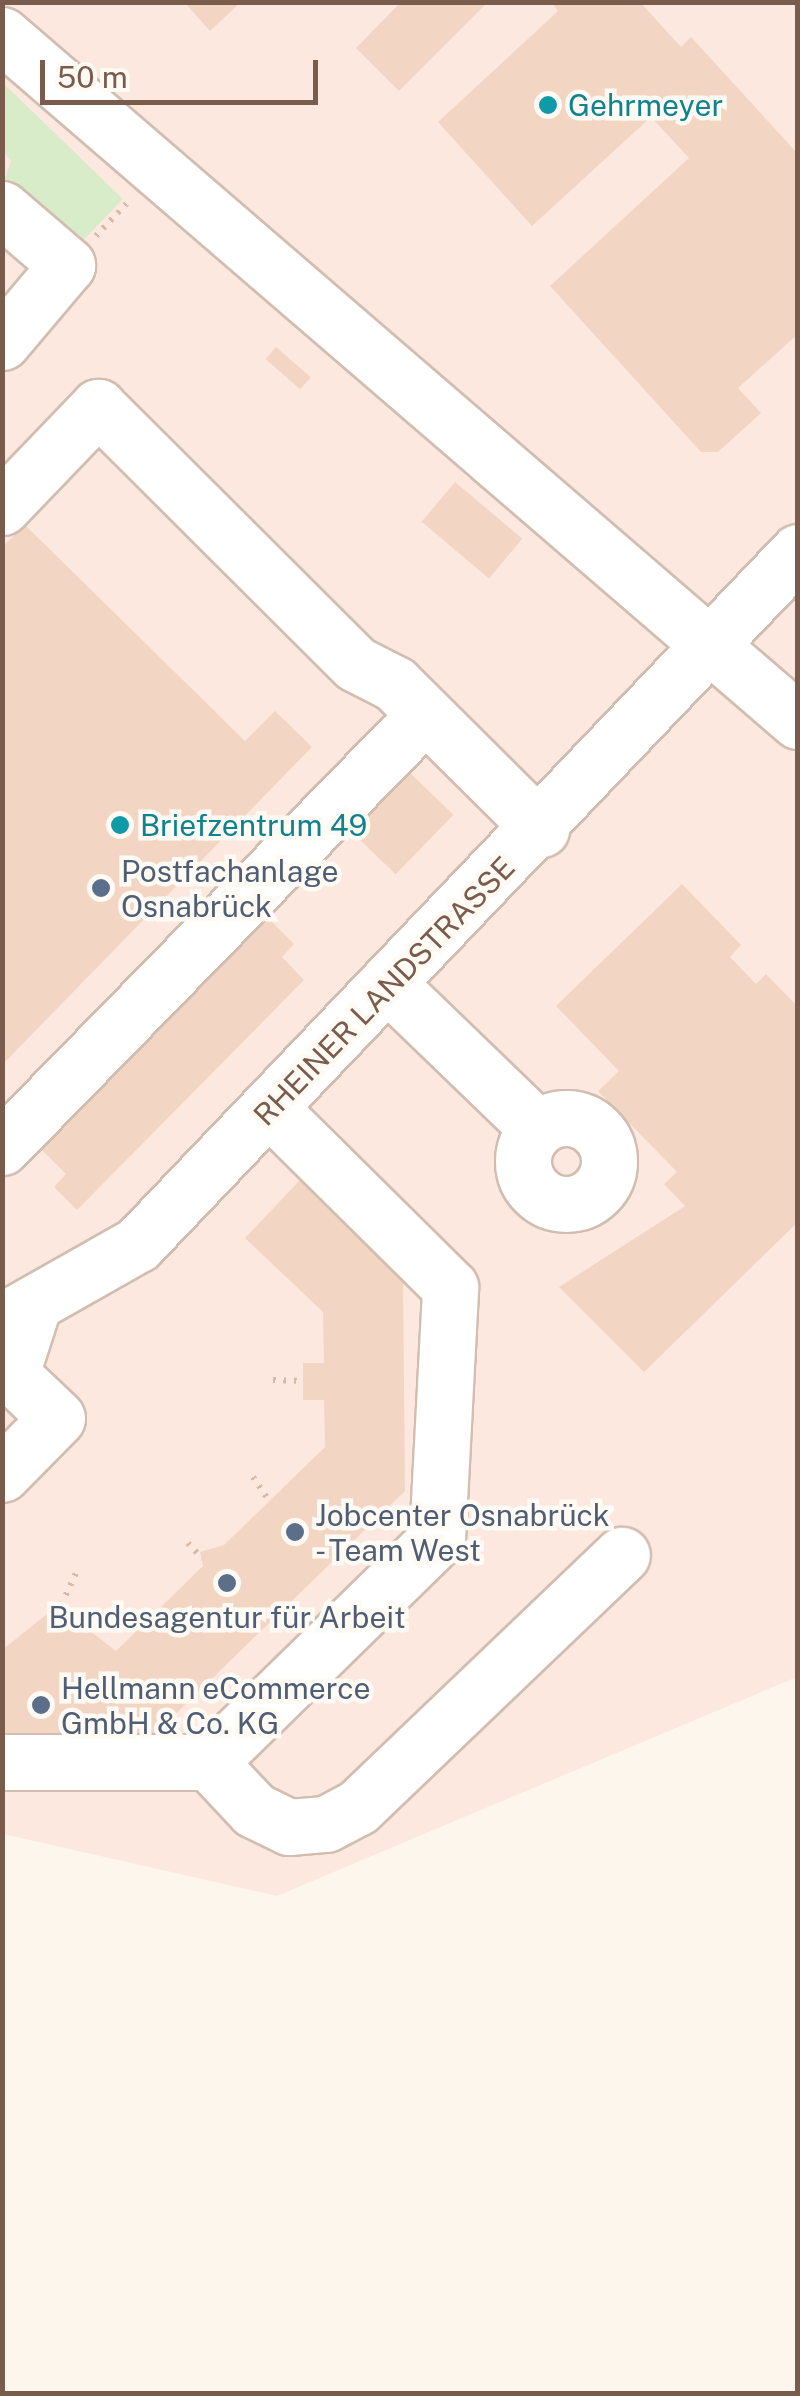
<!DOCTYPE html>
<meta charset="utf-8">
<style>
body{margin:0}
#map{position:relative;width:800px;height:2396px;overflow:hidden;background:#fdf6ec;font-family:"Public Sans",sans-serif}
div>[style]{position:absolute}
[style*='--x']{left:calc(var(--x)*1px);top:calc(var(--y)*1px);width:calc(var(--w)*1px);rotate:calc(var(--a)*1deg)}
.commercial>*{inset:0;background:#fde8e0}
.green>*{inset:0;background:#d8ecc9}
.building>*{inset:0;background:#f3d5c3;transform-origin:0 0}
.path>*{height:6px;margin-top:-3px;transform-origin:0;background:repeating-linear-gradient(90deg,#d9b8a5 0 2.5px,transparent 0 10.5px)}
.roads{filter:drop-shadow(2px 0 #d1beb0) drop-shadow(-2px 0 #d1beb0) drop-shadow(0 2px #d1beb0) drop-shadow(0 -2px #d1beb0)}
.minor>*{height:55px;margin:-27.5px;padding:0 27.5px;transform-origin:27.5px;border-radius:27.5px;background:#fff}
.minor>.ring{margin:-27.5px;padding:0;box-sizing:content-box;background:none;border:55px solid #fff;border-radius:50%}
.dots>*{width:28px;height:28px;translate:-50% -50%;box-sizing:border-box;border:5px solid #fffaf3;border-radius:50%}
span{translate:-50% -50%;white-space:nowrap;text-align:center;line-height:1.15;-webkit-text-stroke:9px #fffaf3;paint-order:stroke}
.culture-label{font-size:30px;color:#0d838f}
.left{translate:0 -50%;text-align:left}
.service-label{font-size:30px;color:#4e5e75}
.street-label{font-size:30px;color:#7a5c4d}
.frame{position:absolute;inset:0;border:5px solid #7a5c4d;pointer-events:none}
.scale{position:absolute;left:40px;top:60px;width:278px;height:45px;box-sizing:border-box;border:5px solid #7a5c4d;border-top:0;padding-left:12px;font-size:30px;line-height:35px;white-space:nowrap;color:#7a5c4d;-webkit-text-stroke:8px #fffaf3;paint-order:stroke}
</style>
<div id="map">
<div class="commercial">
<i style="clip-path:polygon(3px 3px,797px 3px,797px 1677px,277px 1896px,3px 1834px)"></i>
</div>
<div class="green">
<i style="clip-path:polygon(3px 83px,123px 199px,72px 252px,3px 185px,11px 160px,3px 152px)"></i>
</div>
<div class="building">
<i style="clip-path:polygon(184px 2px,241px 2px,210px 31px)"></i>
<i style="clip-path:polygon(401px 2px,488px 2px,399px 91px,356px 48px)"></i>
<i style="clip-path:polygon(551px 2px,640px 2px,681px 47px,691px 37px,798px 154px,798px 334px,738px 388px,761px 413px,718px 452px,701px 452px,550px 286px,689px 158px,651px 117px,532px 226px,438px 122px,558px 11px)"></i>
<i style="left:276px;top:347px;width:46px;height:16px;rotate:41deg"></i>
<i style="left:455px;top:482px;width:88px;height:52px;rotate:40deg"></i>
<i style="clip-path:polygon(25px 525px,245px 741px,275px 711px,312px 747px,2px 1065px,2px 547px)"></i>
<i style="left:403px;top:766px;width:70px;height:83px;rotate:44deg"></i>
<i style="clip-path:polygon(682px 884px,741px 945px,730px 957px,756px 984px,766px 974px,798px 1007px,798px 1222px,644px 1372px,559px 1287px,685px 1206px,664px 1184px,677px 1172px,598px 1091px,619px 1071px,556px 1006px)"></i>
<i style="clip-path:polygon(266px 916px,294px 944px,282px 957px,304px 980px,77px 1210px,54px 1187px,66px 1174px,38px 1146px)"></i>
<i style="clip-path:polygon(302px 1178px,403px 1275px,405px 1491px,154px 1735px,2px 1733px,2px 1650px,47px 1614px,67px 1613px,116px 1651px,203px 1566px,200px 1552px,224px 1545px,325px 1447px,324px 1400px,303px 1400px,303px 1363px,324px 1363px,323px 1312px,245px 1238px)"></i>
</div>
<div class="path">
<i style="--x:96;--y:236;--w:48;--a:-46.7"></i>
<i style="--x:273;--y:1380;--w:30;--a:2"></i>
<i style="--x:253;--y:1477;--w:29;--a:56"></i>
<i style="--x:188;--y:1543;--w:21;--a:47"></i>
<i style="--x:57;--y:1614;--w:47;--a:-65.1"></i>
</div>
<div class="roads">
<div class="minor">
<i style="--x:2;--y:35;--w:1051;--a:40.76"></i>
<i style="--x:2;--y:209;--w:86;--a:40.7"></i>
<i style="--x:67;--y:265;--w:101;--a:130.2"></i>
<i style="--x:2;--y:507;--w:139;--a:-46.2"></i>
<i style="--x:98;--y:407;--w:364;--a:44.9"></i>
<i style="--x:356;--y:664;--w:44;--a:27.1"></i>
<i style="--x:395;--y:684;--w:206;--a:44.8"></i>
<i style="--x:388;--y:984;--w:207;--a:44"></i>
<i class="ring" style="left:523px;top:1118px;width:31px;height:31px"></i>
<i style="--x:2;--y:1147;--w:576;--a:-45.63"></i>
<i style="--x:2;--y:1321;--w:156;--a:-29.5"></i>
<i style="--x:138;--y:1244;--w:956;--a:-46.36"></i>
<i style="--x:2;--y:1474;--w:78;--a:-45.5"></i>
<i style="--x:57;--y:1418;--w:64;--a:-136.3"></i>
<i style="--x:11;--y:1374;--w:68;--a:-72.1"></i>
<i style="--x:2;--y:1762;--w:207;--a:0"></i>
<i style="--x:209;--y:1762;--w:319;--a:-44.4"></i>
<i style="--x:437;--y:1539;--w:252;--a:-87"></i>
<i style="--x:450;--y:1287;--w:255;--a:-135.3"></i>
<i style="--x:209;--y:1762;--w:66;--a:46.8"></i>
<i style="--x:254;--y:1810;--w:39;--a:26"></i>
<i style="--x:289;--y:1827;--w:37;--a:-5"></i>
<i style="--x:326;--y:1824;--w:36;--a:-28"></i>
<i style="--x:358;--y:1807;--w:365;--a:-43.7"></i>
</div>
</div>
<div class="dots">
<i style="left:548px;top:105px;background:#0f9aa8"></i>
<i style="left:120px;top:825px;background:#0f9aa8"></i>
<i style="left:101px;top:888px;background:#5c6f8a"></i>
<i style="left:295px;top:1532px;background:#5c6f8a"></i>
<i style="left:227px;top:1583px;background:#5c6f8a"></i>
<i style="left:41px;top:1705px;background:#5c6f8a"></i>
</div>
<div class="culture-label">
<span class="left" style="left:568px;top:105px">Gehrmeyer</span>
<span class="left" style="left:140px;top:825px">Briefzentrum 49</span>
</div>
<div class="service-label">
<span class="left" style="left:121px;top:888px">Postfachanlage<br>Osnabrück</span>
<span class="left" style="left:315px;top:1532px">Jobcenter Osnabrück<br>- Team West</span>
<span style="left:227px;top:1617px">Bundesagentur für Arbeit</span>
<span class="left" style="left:61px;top:1705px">Hellmann eCommerce<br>GmbH &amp; Co. KG</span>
</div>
<div class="street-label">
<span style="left:384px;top:991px;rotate:-46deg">RHEINER LANDSTRASSE</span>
</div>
<div class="frame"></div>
<div class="scale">50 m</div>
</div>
